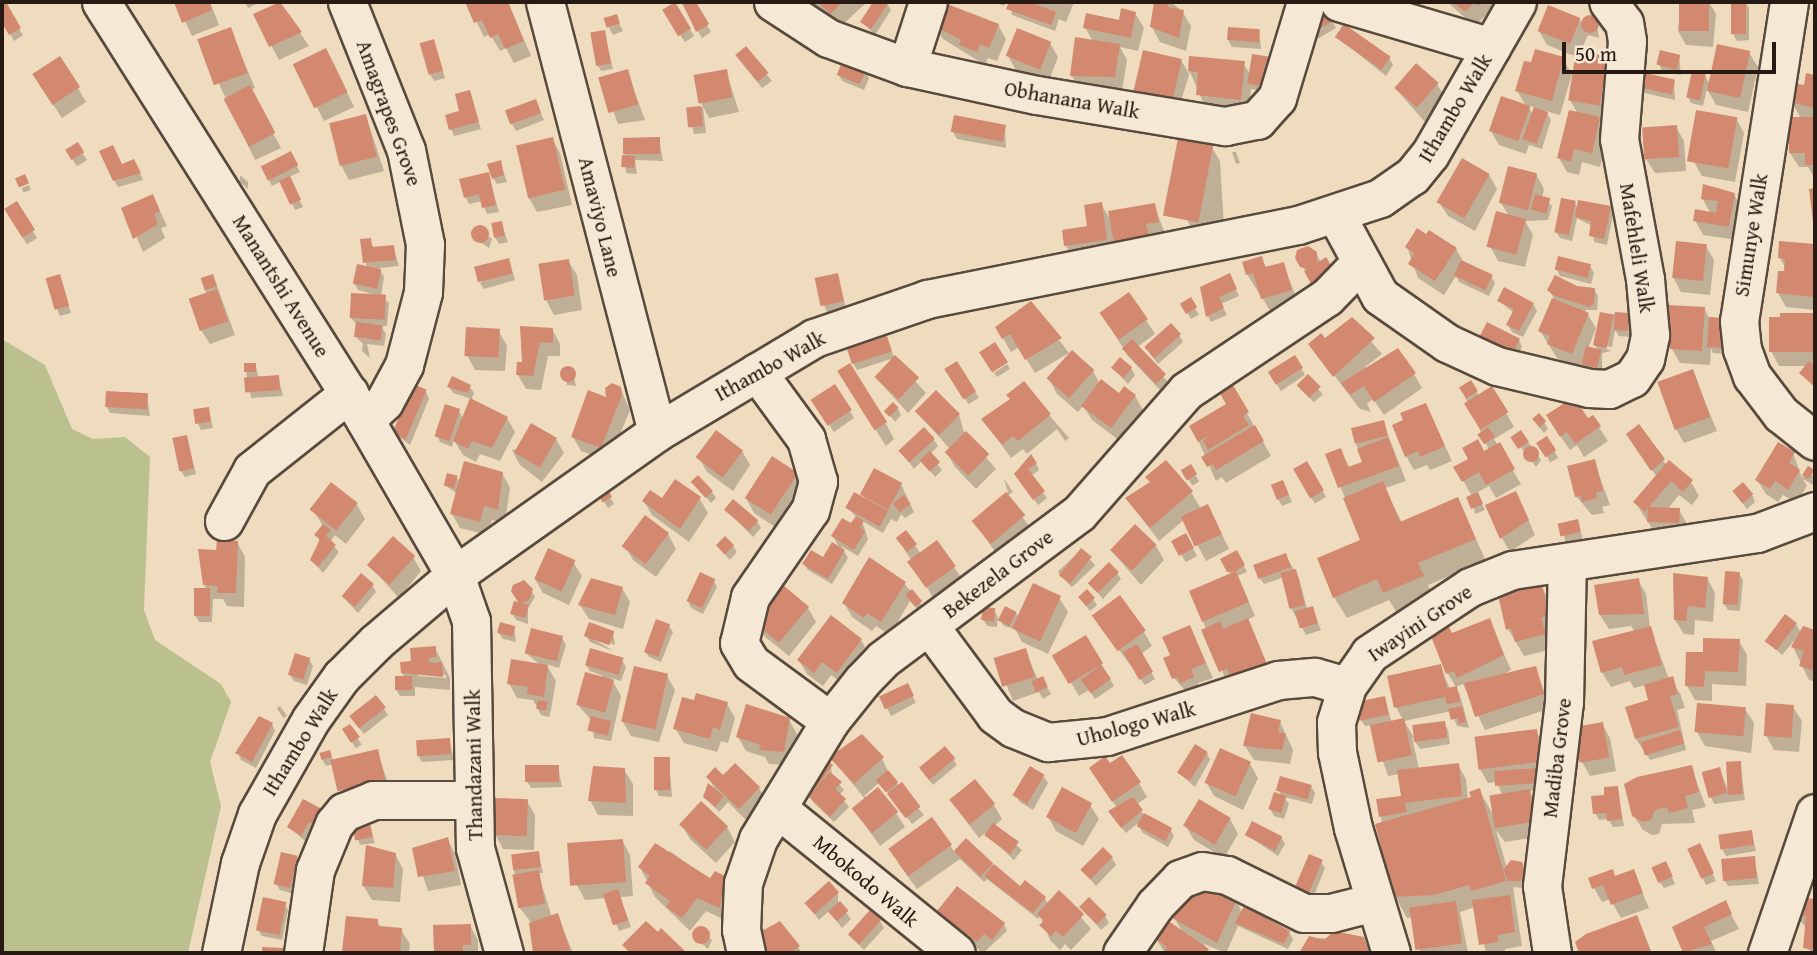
<!DOCTYPE html>
<style>
body{margin:0}
#map{position:relative;width:1817px;height:955px;overflow:hidden;background:#efdbbd;font-family:"Gentium Book Plus",serif}
div>[style]{position:absolute}
[style*='--x']{left:calc(var(--x)*1px);top:calc(var(--y)*1px);width:calc(var(--w)*1px);rotate:calc(var(--a)*1deg)}
.green>*{inset:0;background:#bbc08f}
.shadow>*{inset:0;background:#0003;transform-origin:0 0}
.building>*{inset:0;background:#d38970;transform-origin:0 0}
.round{border-radius:50%}
.roads{filter:drop-shadow(2px 0 #584a3d) drop-shadow(-2px 0 #584a3d) drop-shadow(0 2px #584a3d) drop-shadow(0 -2px #584a3d)}
.minor>*{height:37px;margin:-18.5px;padding:0 18.5px;transform-origin:18.5px;border-radius:18.5px;background:#f5e8d4}
span{translate:-50% -50%;white-space:nowrap;text-align:center;line-height:1.15;-webkit-text-stroke:5px #f5e8d4;paint-order:stroke}
.street-label{font-size:21px;color:#261a12}
.frame{position:absolute;inset:0;border:4px solid #261a12;pointer-events:none}
.scale{position:absolute;left:1562px;top:42px;width:214px;height:32px;box-sizing:border-box;border:4px solid #261a12;border-top:0;padding-left:9px;font-size:21px;line-height:24px;white-space:nowrap;color:#261a12;-webkit-text-stroke:5px #f5e8d4;paint-order:stroke}
</style>
<div id="map">
<div class="green">
<i style="clip-path:polygon(2px 339px,45px 365px,72px 429px,93px 439px,125px 437px,150px 457px,144px 610px,155px 640px,221px 684px,231px 702px,210px 762px,221px 806px,188px 953px,2px 953px)"></i>
</div>
<div class="shadow">
<i style="clip-path:polygon(2px 2px,23px 35px,14px 41px,2px 19px)"></i>
<i style="clip-path:polygon(176px 2px,210px 2px,219px 25px,192px 36px)"></i>
<i style="clip-path:polygon(245px 2px,259px 2px,259px 3px,248px 8px)"></i>
<i style="clip-path:polygon(279px 2px,309px 46px,279px 60px,255px 15px)"></i>
<i style="clip-path:polygon(467px 2px,508px 2px,531px 56px,514px 63px,506px 48px,500px 51px,490px 34px,484px 37px)"></i>
<i style="clip-path:polygon(694px 2px,711px 32px,702px 38px,682px 4px)"></i>
<i style="clip-path:polygon(809px 2px,867px 2px,840px 27px)"></i>
<i style="clip-path:polygon(875px 2px,886px 2px,891px 10px,875px 35px,862px 22px)"></i>
<i style="clip-path:polygon(994px 2px,1006px 2px,1004px 6px)"></i>
<i style="clip-path:polygon(1011px 2px,1074px 2px,1066px 22px,1059px 19px,1055px 31px,1012px 15px)"></i>
<i style="clip-path:polygon(1156px 2px,1171px 2px,1182px 11px,1191px 26px,1186px 51px,1160px 42px,1152px 27px)"></i>
<i style="clip-path:polygon(1447px 2px,1499px 2px,1475px 26px)"></i>
<i style="clip-path:polygon(1681px 2px,1709px 2px,1716px 14px,1713px 47px,1686px 45px,1678px 31px)"></i>
<i style="clip-path:polygon(1733px 2px,1745px 2px,1749px 8px,1749px 40px,1737px 41px,1733px 34px)"></i>
<i style="left:674px;top:5px;width:37px;height:11px;rotate:57deg"></i>
<i style="clip-path:polygon(1135px 13px,1144px 28px,1138px 51px,1120px 47px,1127px 60px,1122px 91px,1080px 90px,1072px 76px,1093px 42px,1085px 27px,1120px 22px)"></i>
<i style="left:1328px;top:15px;width:15px;height:21px;rotate:58deg"></i>
<i style="clip-path:polygon(616px 16px,623px 31px,613px 35px,609px 28px)"></i>
<i style="clip-path:polygon(1585px 19px,1596px 19px,1599px 38px,1588px 35px,1580px 53px,1607px 58px,1615px 72px,1607px 119px,1598px 117px,1608px 133px,1600px 167px,1582px 162px,1579px 175px,1567px 172px,1559px 158px,1578px 114px,1570px 100px,1577px 57px,1547px 45px,1539px 31px,1580px 20px,1584px 28px)"></i>
<i style="clip-path:polygon(934px 24px,998px 25px,1006px 39px,997px 61px,988px 58px,985px 65px,943px 39px)"></i>
<i style="clip-path:polygon(230px 29px,255px 88px,250px 90px,281px 148px,255px 160px,219px 84px)"></i>
<i style="clip-path:polygon(1259px 31px,1261px 49px,1232px 47px,1228px 40px)"></i>
<i style="clip-path:polygon(604px 32px,613px 69px,601px 71px,597px 64px)"></i>
<i style="clip-path:polygon(1337px 37px,1389px 58px,1393px 65px,1386px 76px)"></i>
<i style="clip-path:polygon(433px 41px,445px 78px,434px 81px,430px 74px)"></i>
<i style="clip-path:polygon(1050px 43px,1058px 57px,1048px 83px,1016px 70px,1008px 56px)"></i>
<i style="clip-path:polygon(746px 48px,772px 81px,762px 88px,741px 62px)"></i>
<i style="clip-path:polygon(1749px 53px,1758px 67px,1748px 112px,1716px 105px,1707px 89px,1703px 106px,1691px 103px,1688px 97px,1705px 76px,1710px 84px)"></i>
<i style="clip-path:polygon(1253px 56px,1267px 92px,1251px 89px,1249px 113px,1206px 109px,1190px 72px,1176px 117px,1143px 110px,1181px 60px,1189px 74px,1191px 58px,1243px 63px,1250px 74px)"></i>
<i style="clip-path:polygon(1679px 56px,1681px 75px,1662px 71px,1659px 64px)"></i>
<i style="clip-path:polygon(evenodd,1563px 59px,1572px 74px,1560px 115px,1546px 111px,1551px 120px,1542px 149px,1529px 145px,1526px 154px,1499px 145px,1491px 131px,1526px 106px,1517px 91px,1563px 59px,1528px 105px,1536px 108px,1533px 116px,1528px 105px)"></i>
<i style="clip-path:polygon(334px 64px,354px 107px,324px 121px,295px 65px)"></i>
<i style="clip-path:polygon(627px 71px,645px 120px,618px 124px,601px 79px)"></i>
<i style="clip-path:polygon(726px 71px,739px 112px,709px 118px,701px 103px)"></i>
<i style="clip-path:polygon(865px 71px,869px 78px,864px 90px,842px 81px,838px 74px)"></i>
<i style="clip-path:polygon(1808px 75px,1815px 77px,1815px 179px,1808px 167px,1799px 167px,1790px 153px,1801px 119px,1792px 102px,1805px 87px)"></i>
<i style="clip-path:polygon(1674px 81px,1675px 100px,1644px 93px,1640px 86px)"></i>
<i style="clip-path:polygon(1437px 84px,1446px 99px,1425px 122px,1396px 89px)"></i>
<i style="clip-path:polygon(42px 88px,78px 88px,86px 102px,62px 118px)"></i>
<i style="clip-path:polygon(469px 92px,481px 129px,454px 136px,451px 129px)"></i>
<i style="clip-path:polygon(535px 101px,544px 120px,516px 131px,512px 124px)"></i>
<i style="clip-path:polygon(703px 107px,706px 133px,694px 134px,688px 109px)"></i>
<i style="clip-path:polygon(366px 116px,384px 171px,349px 180px,341px 165px)"></i>
<i style="clip-path:polygon(1736px 118px,1744px 133px,1735px 182px,1702px 176px,1694px 162px)"></i>
<i style="clip-path:polygon(1005px 126px,1006px 148px,957px 139px,953px 132px)"></i>
<i style="clip-path:polygon(1676px 127px,1684px 141px,1686px 171px,1655px 173px,1646px 159px)"></i>
<i style="clip-path:polygon(659px 138px,663px 161px,635px 160px,637px 174px,626px 173px,625px 154px)"></i>
<i style="clip-path:polygon(552px 139px,560px 153px,572px 205px,537px 212px,529px 198px)"></i>
<i style="left:77px;top:144px;width:19px;height:12px;rotate:58deg"></i>
<i style="clip-path:polygon(1211px 146px,1220px 161px,1224px 228px,1193px 231px,1185px 216px)"></i>
<i style="clip-path:polygon(1232px 152px,1236px 152px,1240px 163px,1236px 164px)"></i>
<i style="clip-path:polygon(290px 153px,300px 172px,289px 177px,303px 207px,295px 210px,282px 181px,272px 186px,262px 167px)"></i>
<i style="clip-path:polygon(500px 162px,507px 182px,497px 184px,493px 178px)"></i>
<i style="clip-path:polygon(137px 167px,143px 180px,118px 187px,114px 180px)"></i>
<i style="clip-path:polygon(488px 174px,499px 212px,487px 214px,482px 201px,469px 204px,466px 198px)"></i>
<i style="clip-path:polygon(1536px 174px,1544px 189px,1542px 198px,1552px 206px,1548px 220px,1525px 221px,1533px 235px,1525px 267px,1498px 261px,1490px 246px,1509px 216px,1501px 203px)"></i>
<i style="clip-path:polygon(240px 175px,248px 182px,248px 189px,240px 182px)"></i>
<i style="clip-path:polygon(1489px 175px,1497px 189px,1475px 231px,1448px 216px,1439px 202px)"></i>
<i style="left:29px;top:185px;width:5px;height:8px;rotate:68deg"></i>
<i style="clip-path:polygon(1705px 186px,1734px 194px,1742px 209px,1737px 240px,1703px 235px,1695px 220px,1711px 214px,1702px 198px)"></i>
<i style="clip-path:polygon(153px 196px,167px 226px,161px 228px,165px 238px,143px 252px,124px 209px)"></i>
<i style="left:16px;top:203px;width:41px;height:12px;rotate:59deg"></i>
<i style="clip-path:polygon(1575px 203px,1578px 209px,1610px 208px,1613px 214px,1607px 245px,1594px 242px,1592px 226px,1577px 218px,1572px 241px,1560px 238px,1556px 232px)"></i>
<i style="clip-path:polygon(1101px 204px,1112px 222px,1154px 205px,1166px 236px,1125px 261px,1113px 240px,1114px 254px,1074px 260px,1066px 246px,1089px 228px)"></i>
<i style="clip-path:polygon(501px 223px,508px 242px,499px 244px,495px 237px)"></i>
<i style="clip-path:polygon(478px 227px,492px 239px,489px 248px,474px 238px)"></i>
<i style="clip-path:polygon(362px 240px,370px 240px,374px 249px,393px 247px,399px 266px,379px 268px,384px 277px,381px 296px,389px 303px,387px 326px,381px 326px,386px 334px,384px 346px,367px 344px,370px 358px,362px 351px,363px 344px,355px 336px,357px 325px,351px 318px,379px 296px,358px 290px,354px 283px,367px 268px)"></i>
<i style="clip-path:polygon(1781px 243px,1815px 246px,1815px 310px,1786px 307px,1778px 293px,1786px 269px,1780px 258px)"></i>
<i style="clip-path:polygon(1706px 246px,1714px 260px,1710px 295px,1681px 292px,1673px 277px)"></i>
<i style="clip-path:polygon(1407px 247px,1456px 249px,1464px 263px,1491px 276px,1495px 283px,1489px 296px,1459px 282px,1456px 276px,1444px 295px,1418px 278px)"></i>
<i style="clip-path:polygon(1316px 253px,1321px 262px,1326px 259px,1317px 290px,1297px 257px)"></i>
<i style="clip-path:polygon(1261px 258px,1267px 268px,1283px 264px,1299px 304px,1271px 312px,1247px 274px)"></i>
<i style="clip-path:polygon(508px 260px,515px 280px,484px 289px,480px 283px)"></i>
<i style="clip-path:polygon(568px 261px,577px 275px,582px 310px,554px 315px,546px 300px)"></i>
<i style="clip-path:polygon(1590px 266px,1594px 273px,1591px 284px,1560px 276px,1557px 270px)"></i>
<i style="clip-path:polygon(837px 275px,846px 308px,827px 312px,824px 305px)"></i>
<i style="clip-path:polygon(60px 276px,71px 313px,60px 316px,57px 309px)"></i>
<i style="clip-path:polygon(1229px 276px,1239px 296px,1221px 304px,1227px 315px,1211px 322px,1208px 316px)"></i>
<i style="clip-path:polygon(216px 283px,235px 335px,210px 344px,201px 330px,206px 289px)"></i>
<i style="clip-path:polygon(1577px 287px,1594px 289px,1598px 296px,1597px 310px,1585px 310px,1596px 328px,1588px 349px,1598px 350px,1595px 345px,1601px 313px,1628px 315px,1632px 322px,1631px 337px,1619px 336px,1615px 330px,1612px 347px,1597px 344px,1611px 351px,1602px 353px,1602px 374px,1588px 372px,1582px 362px,1580px 368px,1557px 358px,1540px 331px,1554px 298px,1549px 290px)"></i>
<i style="clip-path:polygon(1129px 294px,1155px 334px,1137px 347px,1168px 382px,1160px 390px,1128px 356px,1102px 314px)"></i>
<i style="left:1190px;top:299px;width:18px;height:9px;rotate:61deg"></i>
<i style="clip-path:polygon(1499px 301px,1533px 304px,1537px 311px,1523px 337px,1512px 332px,1508px 325px,1514px 313px)"></i>
<i style="clip-path:polygon(1031px 303px,1069px 353px,1035px 373px,1019px 347px,1011px 352px,997px 327px)"></i>
<i style="clip-path:polygon(1704px 308px,1710px 319px,1723px 320px,1726px 354px,1713px 353px,1711px 348px,1710px 365px,1680px 363px,1672px 349px)"></i>
<i style="clip-path:polygon(1812px 315px,1815px 321px,1815px 366px,1811px 366px,1815px 369px,1815px 388px,1801px 373px,1808px 366px,1779px 366px,1771px 351px)"></i>
<i style="clip-path:polygon(1352px 320px,1382px 354px,1365px 367px,1368px 371px,1414px 374px,1422px 388px,1384px 415px,1373px 399px,1367px 404px,1371px 412px,1360px 409px,1310px 344px,1325px 341px)"></i>
<i style="clip-path:polygon(522px 328px,552px 329px,560px 344px,560px 356px,548px 356px,541px 390px,526px 389px,518px 375px,524px 364px)"></i>
<i style="clip-path:polygon(498px 331px,507px 345px,505px 371px,475px 370px,467px 355px)"></i>
<i style="clip-path:polygon(1179px 335px,1183px 342px,1158px 364px,1150px 354px)"></i>
<i style="clip-path:polygon(886px 338px,894px 357px,926px 393px,908px 413px,876px 378px,894px 358px,857px 370px,853px 363px)"></i>
<i style="clip-path:polygon(1519px 340px,1522px 347px,1516px 359px,1485px 344px)"></i>
<i style="clip-path:polygon(1295px 358px,1305px 375px,1281px 391px,1274px 380px)"></i>
<i style="left:957px;top:363px;width:41px;height:12px;rotate:58deg"></i>
<i style="clip-path:polygon(255px 364px,259px 378px,278px 376px,283px 396px,251px 398px,246px 372px)"></i>
<i style="clip-path:polygon(1007px 364px,1010px 369px,997px 377px,994px 373px)"></i>
<i style="clip-path:polygon(1113px 368px,1131px 368px,1135px 375px,1128px 384px)"></i>
<i style="clip-path:polygon(565px 369px,572px 369px,576px 386px,567px 385px)"></i>
<i style="clip-path:polygon(1093px 371px,1100px 384px,1119px 395px,1135px 396px,1143px 410px,1120px 441px,1092px 420px,1083px 406px,1078px 412px,1057px 394px,1049px 379px)"></i>
<i style="clip-path:polygon(1692px 371px,1717px 431px,1684px 443px,1676px 429px)"></i>
<i style="left:1308px;top:377px;width:23px;height:12px;rotate:50deg"></i>
<i style="clip-path:polygon(1227px 378px,1271px 456px,1226px 483px,1222px 477px,1216px 481px,1192px 426px,1229px 405px)"></i>
<i style="clip-path:polygon(1471px 382px,1479px 396px,1492px 388px,1514px 427px,1494px 439px,1521px 484px,1496px 498px,1489px 486px,1476px 493px,1485px 510px,1475px 514px,1472px 496px,1456px 468px,1489px 450px,1461px 388px)"></i>
<i style="clip-path:polygon(847px 385px,886px 424px,894px 439px,886px 446px)"></i>
<i style="clip-path:polygon(834px 386px,854px 418px,834px 432px,817px 407px)"></i>
<i style="clip-path:polygon(449px 387px,470px 387px,474px 393px,471px 400px,507px 418px,515px 432px,500px 461px,480px 454px,476px 462px,463px 455px,454px 440px,452px 447px,440px 442px,437px 436px,459px 411px,462px 417px,472px 399px,453px 393px)"></i>
<i style="clip-path:polygon(620px 388px,630px 410px,609px 461px,581px 451px,573px 437px)"></i>
<i style="clip-path:polygon(426px 392px,429px 399px,410px 445px,395px 434px)"></i>
<i style="clip-path:polygon(147px 395px,150px 416px,110px 413px,107px 407px)"></i>
<i style="clip-path:polygon(1426px 405px,1452px 461px,1430px 470px,1427px 465px,1414px 470px,1406px 456px,1405px 421px)"></i>
<i style="clip-path:polygon(208px 409px,213px 428px,201px 430px,198px 424px)"></i>
<i style="clip-path:polygon(898px 409px,901px 415px,895px 422px,887px 412px)"></i>
<i style="clip-path:polygon(917px 412px,959px 415px,964px 432px,996px 469px,976px 489px,955px 467px,947px 453px,950px 449px)"></i>
<i style="clip-path:polygon(1049px 415px,1069px 438px,1065px 441px,1057px 429px,1027px 454px,1023px 449px,1011px 458px,983px 419px)"></i>
<i style="clip-path:polygon(1592px 417px,1608px 441px,1584px 457px,1577px 445px,1570px 450px,1556px 430px)"></i>
<i style="clip-path:polygon(1383px 422px,1406px 481px,1385px 488px,1402px 523px,1458px 500px,1486px 561px,1428px 585px,1434px 598px,1397px 613px,1389px 600px,1347px 618px,1334px 597px,1362px 541px,1328px 455px,1340px 450px,1350px 468px,1364px 463px,1356px 444px)"></i>
<i style="clip-path:polygon(1544px 422px,1548px 429px,1544px 433px,1538px 426px)"></i>
<i style="clip-path:polygon(1639px 426px,1667px 466px,1691px 482px,1699px 496px,1692px 505px,1679px 495px,1667px 510px,1679px 510px,1687px 524px,1687px 537px,1657px 536px,1635px 502px,1657px 477px,1632px 441px)"></i>
<i style="clip-path:polygon(1521px 432px,1541px 460px,1536px 467px,1513px 437px)"></i>
<i style="clip-path:polygon(186px 437px,196px 474px,185px 477px,181px 471px)"></i>
<i style="left:1547px;top:438px;width:23px;height:9px;rotate:61deg"></i>
<i style="clip-path:polygon(556px 439px,564px 453px,542px 482px,520px 465px,512px 450px)"></i>
<i style="clip-path:polygon(934px 440px,938px 446px,930px 454px,942px 470px,935px 477px,922px 461px,914px 469px,901px 452px)"></i>
<i style="clip-path:polygon(742px 451px,750px 465px,733px 491px,707px 472px,699px 458px)"></i>
<i style="clip-path:polygon(1793px 453px,1802px 478px,1809px 468px,1815px 481px,1813px 485px,1803px 479px,1807px 486px,1796px 503px,1783px 495px,1778px 502px,1766px 494px,1757px 480px)"></i>
<i style="clip-path:polygon(1594px 461px,1610px 505px,1602px 507px,1604px 513px,1592px 515px,1576px 496px)"></i>
<i style="clip-path:polygon(1036px 463px,1039px 470px,1031px 476px,1047px 498px,1038px 505px,1016px 474px)"></i>
<i style="left:1307px;top:464px;width:38px;height:13px;rotate:60deg"></i>
<i style="left:1190px;top:467px;width:17px;height:8px;rotate:57deg"></i>
<i style="clip-path:polygon(502px 473px,510px 488px,505px 523px,492px 520px,488px 535px,460px 528px,452px 514px,457px 494px,445px 485px,457px 478px,460px 483px)"></i>
<i style="clip-path:polygon(797px 474px,805px 489px,778px 529px,754px 513px,746px 498px)"></i>
<i style="clip-path:polygon(1004px 479px,1013px 492px,1007px 496px,1032px 530px,999px 557px,973px 521px,1008px 492px)"></i>
<i style="clip-path:polygon(693px 482px,712px 492px,716px 498px,711px 503px)"></i>
<i style="clip-path:polygon(901px 484px,914px 512px,905px 518px,901px 514px,897px 522px,891px 519px,883px 533px,862px 521px,868px 539px,858px 556px,841px 546px,848px 558px,832px 584px,808px 570px,804px 564px,824px 559px,840px 549px,833px 536px,857px 518px,848px 508px,867px 502px,863px 495px)"></i>
<i style="clip-path:polygon(1286px 489px,1292px 502px,1282px 506px,1278px 499px)"></i>
<i style="clip-path:polygon(607px 492px,614px 504px,608px 508px,601px 497px)"></i>
<i style="clip-path:polygon(1191px 492px,1201px 509px,1215px 520px,1229px 549px,1206px 561px,1184px 520px,1159px 541px,1127px 499px)"></i>
<i style="clip-path:polygon(1752px 495px,1755px 502px,1747px 509px,1738px 498px)"></i>
<i style="clip-path:polygon(700px 499px,708px 513px,689px 542px,652px 515px,644px 501px)"></i>
<i style="clip-path:polygon(357px 505px,365px 519px,346px 544px,335px 535px,330px 542px,339px 552px,323px 573px,312px 560px,320px 542px,316px 535px,323px 526px,313px 510px)"></i>
<i style="clip-path:polygon(1523px 508px,1535px 535px,1510px 552px,1502px 538px)"></i>
<i style="clip-path:polygon(726px 510px,757px 521px,761px 528px,753px 537px)"></i>
<i style="clip-path:polygon(1577px 521px,1583px 539px,1566px 542px,1559px 524px)"></i>
<i style="clip-path:polygon(906px 533px,921px 554px,954px 567px,963px 581px,935px 601px,902px 545px)"></i>
<i style="clip-path:polygon(668px 534px,676px 549px,656px 577px,633px 560px,625px 546px)"></i>
<i style="left:1185px;top:535px;width:24px;height:13px;rotate:60deg"></i>
<i style="clip-path:polygon(237px 542px,245px 557px,244px 607px,227px 606px,223px 599px,213px 599px,212px 622px,199px 622px,195px 615px,218px 552px)"></i>
<i style="clip-path:polygon(733px 546px,737px 552px,730px 560px,718px 547px)"></i>
<i style="clip-path:polygon(1156px 546px,1164px 560px,1141px 585px,1112px 551px)"></i>
<i style="left:1081px;top:550px;width:21px;height:32px;rotate:47deg"></i>
<i style="clip-path:polygon(1236px 552px,1247px 572px,1237px 576px,1255px 616px,1247px 620px,1273px 679px,1228px 686px,1203px 621px,1231px 575px,1222px 560px)"></i>
<i style="clip-path:polygon(1285px 555px,1299px 578px,1307px 609px,1312px 608px,1321px 630px,1306px 635px,1291px 608px,1284px 577px,1264px 584px,1260px 578px,1255px 565px)"></i>
<i style="clip-path:polygon(413px 557px,421px 571px,399px 598px,369px 565px)"></i>
<i style="clip-path:polygon(573px 562px,582px 576px,569px 605px,543px 593px,535px 579px)"></i>
<i style="clip-path:polygon(1117px 573px,1121px 579px,1103px 599px,1091px 585px)"></i>
<i style="clip-path:polygon(1739px 574px,1743px 580px,1740px 611px,1728px 610px,1724px 604px)"></i>
<i style="clip-path:polygon(1707px 578px,1715px 593px,1713px 622px,1695px 620px,1694px 635px,1684px 634px,1675px 620px)"></i>
<i style="clip-path:polygon(713px 580px,717px 587px,703px 614px,691px 608px,688px 601px)"></i>
<i style="clip-path:polygon(1638px 580px,1646px 594px,1650px 628px,1669px 679px,1680px 693px,1685px 708px,1677px 710px,1686px 750px,1650px 760px,1636px 739px,1627px 708px,1650px 701px,1646px 685px,1634px 688px,1630px 681px,1611px 687px,1602px 672px,1635px 632px,1631px 626px,1609px 629px,1600px 615px)"></i>
<i style="clip-path:polygon(904px 583px,924px 608px,920px 612px,910px 601px,890px 635px,876px 626px,872px 631px,852px 617px,844px 603px)"></i>
<i style="clip-path:polygon(372px 585px,376px 592px,358px 613px,343px 597px)"></i>
<i style="clip-path:polygon(1541px 586px,1549px 600px,1553px 649px,1524px 656px,1508px 629px)"></i>
<i style="clip-path:polygon(622px 588px,630px 602px,623px 629px,589px 619px,580px 605px)"></i>
<i style="clip-path:polygon(531px 590px,535px 597px,528px 608px,528px 624px,516px 620px,512px 613px,521px 605px,513px 591px)"></i>
<i style="clip-path:polygon(1059px 598px,1068px 612px,1048px 654px,1022px 642px,1015px 629px,1004px 626px,1000px 620px,1016px 613px,1019px 618px)"></i>
<i style="clip-path:polygon(1080px 598px,1093px 599px,1097px 605px,1090px 611px)"></i>
<i style="clip-path:polygon(808px 608px,816px 622px,789px 656px,764px 636px,756px 622px)"></i>
<i style="clip-path:polygon(994px 610px,998px 617px,997px 627px,987px 626px,983px 619px)"></i>
<i style="clip-path:polygon(1094px 616px,1144px 632px,1152px 646px,1141px 654px,1155px 679px,1145px 685px)"></i>
<i style="clip-path:polygon(1489px 620px,1511px 670px,1502px 675px,1535px 668px,1551px 708px,1485px 730px,1463px 684px,1456px 687px,1448px 674px,1433px 635px,1452px 635px)"></i>
<i style="clip-path:polygon(1796px 624px,1801px 633px,1804px 628px,1815px 632px,1815px 682px,1809px 680px,1793px 647px,1800px 634px,1782px 655px,1767px 641px)"></i>
<i style="clip-path:polygon(669px 626px,673px 632px,661px 662px,649px 657px,645px 651px)"></i>
<i style="clip-path:polygon(514px 627px,516px 642px,503px 639px,499px 633px)"></i>
<i style="clip-path:polygon(1190px 627px,1213px 678px,1198px 683px,1201px 692px,1190px 696px,1174px 678px,1172px 656px)"></i>
<i style="clip-path:polygon(613px 632px,615px 645px,589px 636px,613px 651px,590px 642px,586px 636px)"></i>
<i style="clip-path:polygon(562px 638px,566px 645px,559px 668px,546px 664px,556px 681px,551px 710px,549px 717px,541px 715px,533px 700px,517px 698px,509px 683px,540px 665px,526px 653px)"></i>
<i style="clip-path:polygon(861px 640px,869px 654px,845px 686px,831px 675px,823px 686px,807px 674px,799px 660px)"></i>
<i style="clip-path:polygon(1739px 641px,1747px 655px,1746px 686px,1712px 684px,1712px 701px,1695px 700px,1687px 686px,1704px 654px)"></i>
<i style="clip-path:polygon(evenodd,435px 648px,450px 678px,450px 690px,415px 687px,415px 696px,400px 696px,396px 689px,405px 678px,402px 673px,435px 648px,418px 673px,446px 675px,446px 678px,418px 676px,418px 673px)"></i>
<i style="clip-path:polygon(1025px 650px,1038px 680px,1042px 678px,1051px 694px,1043px 699px,1039px 692px,1013px 701px,996px 659px)"></i>
<i style="clip-path:polygon(1055px 656px,1101px 663px,1114px 686px,1095px 699px,1089px 690px,1079px 696px)"></i>
<i style="clip-path:polygon(309px 659px,313px 666px,307px 685px,294px 681px,290px 675px)"></i>
<i style="clip-path:polygon(622px 660px,626px 667px,621px 681px,611px 678px,621px 696px,611px 741px,594px 738px,592px 721px,578px 705px,603px 676px,590px 671px,586px 665px)"></i>
<i style="clip-path:polygon(1440px 666px,1450px 689px,1456px 688px,1460px 695px,1469px 728px,1457px 726px,1451px 711px,1404px 721px,1416px 741px,1444px 723px,1448px 730px,1450px 744px,1420px 749px,1412px 737px,1419px 769px,1458px 765px,1466px 779px,1468px 800px,1479px 790px,1494px 816px,1502px 795px,1497px 782px,1488px 783px,1480px 769px,1536px 731px,1544px 745px,1542px 790px,1529px 791px,1537px 806px,1542px 836px,1505px 842px,1496px 830px,1507px 868px,1521px 864px,1529px 880px,1524px 888px,1513px 887px,1522px 946px,1505px 949px,1505px 953px,1486px 953px,1475px 907px,1460px 912px,1468px 953px,1420px 953px,1413px 917px,1407px 918px,1395px 896px,1384px 850px,1381px 816px,1404px 804px,1399px 774px,1388px 776px,1371px 725px,1365px 726px,1361px 720px,1384px 698px,1392px 723px,1403px 720px,1396px 707px)"></i>
<i style="clip-path:polygon(667px 676px,675px 690px,659px 742px,631px 736px,623px 722px)"></i>
<i style="left:907px;top:686px;width:19px;height:28px;rotate:62deg"></i>
<i style="clip-path:polygon(727px 704px,735px 718px,728px 743px,721px 741px,717px 752px,684px 743px,675px 728px)"></i>
<i style="left:280px;top:706px;width:12px;height:4px;rotate:55deg"></i>
<i style="clip-path:polygon(1793px 707px,1802px 721px,1799px 752px,1774px 750px,1766px 735px)"></i>
<i style="clip-path:polygon(384px 709px,388px 715px,364px 734px,355px 723px)"></i>
<i style="clip-path:polygon(1745px 709px,1754px 723px,1751px 753px,1705px 746px,1697px 732px)"></i>
<i style="clip-path:polygon(789px 720px,797px 734px,791px 765px,769px 764px,765px 757px,746px 751px,738px 737px)"></i>
<i style="clip-path:polygon(1280px 722px,1293px 750px,1290px 764px,1254px 760px,1245px 746px)"></i>
<i style="clip-path:polygon(272px 724px,275px 731px,256px 768px,241px 760px,238px 753px)"></i>
<i style="clip-path:polygon(1602px 724px,1610px 738px,1616px 771px,1590px 776px,1582px 762px)"></i>
<i style="left:350px;top:726px;width:22px;height:7px;rotate:58deg"></i>
<i style="clip-path:polygon(449px 740px,454px 760px,422px 762px,418px 755px)"></i>
<i style="clip-path:polygon(377px 751px,392px 794px,347px 804px,333px 764px,326px 766px,322px 759px,329px 752px,334px 761px)"></i>
<i style="clip-path:polygon(1207px 753px,1210px 760px,1195px 787px,1180px 774px)"></i>
<i style="clip-path:polygon(831px 757px,882px 758px,889px 774px,924px 815px,912px 824px,880px 782px,864px 796px,896px 813px,905px 827px,880px 846px,853px 808px,865px 799px)"></i>
<i style="clip-path:polygon(669px 759px,672px 797px,659px 796px,656px 790px)"></i>
<i style="clip-path:polygon(953px 759px,957px 765px,933px 785px,924px 774px)"></i>
<i style="clip-path:polygon(1740px 763px,1745px 800px,1714px 804px,1711px 797px,1719px 769px,1729px 792px)"></i>
<i style="clip-path:polygon(1250px 764px,1258px 778px,1243px 810px,1214px 796px,1206px 782px)"></i>
<i style="clip-path:polygon(831px 766px,832px 776px,844px 790px,839px 795px,849px 807px,834px 822px,814px 803px,810px 797px,816px 790px,809px 780px)"></i>
<i style="clip-path:polygon(1110px 766px,1139px 783px,1147px 797px,1137px 804px,1144px 815px,1170px 829px,1174px 836px,1168px 847px,1143px 833px,1137px 824px,1126px 833px,1114px 818px,1117px 808px,1100px 783px)"></i>
<i style="clip-path:polygon(558px 767px,562px 787px,531px 788px,527px 781px)"></i>
<i style="clip-path:polygon(1691px 767px,1706px 807px,1692px 810px,1695px 823px,1662px 824px,1659px 834px,1652px 835px,1643px 830px,1634px 816px)"></i>
<i style="clip-path:polygon(624px 770px,633px 784px,633px 816px,598px 815px,590px 800px)"></i>
<i style="clip-path:polygon(708px 777px,759px 788px,767px 802px,748px 822px,728px 802px,719px 812px,705px 797px,716px 791px)"></i>
<i style="clip-path:polygon(1044px 777px,1048px 783px,1033px 810px,1020px 802px,1016px 796px)"></i>
<i style="clip-path:polygon(1311px 786px,1315px 793px,1312px 804px,1284px 797px,1289px 804px,1284px 819px,1274px 816px,1270px 809px,1282px 797px,1278px 789px)"></i>
<i style="clip-path:polygon(1617px 787px,1624px 826px,1613px 827px,1608px 819px,1599px 820px,1595px 813px)"></i>
<i style="clip-path:polygon(527px 801px,535px 815px,534px 850px,503px 849px,495px 834px)"></i>
<i style="clip-path:polygon(951px 801px,994px 805px,1002px 819px,994px 826px,1022px 850px,1014px 860px,985px 833px,979px 838px)"></i>
<i style="clip-path:polygon(1090px 805px,1099px 819px,1083px 846px,1056px 831px,1048px 817px)"></i>
<i style="clip-path:polygon(325px 813px,305px 841px,289px 827px)"></i>
<i style="clip-path:polygon(1230px 819px,1238px 834px,1224px 858px,1194px 840px,1185px 825px)"></i>
<i style="clip-path:polygon(369px 825px,375px 843px,360px 845px,354px 827px)"></i>
<i style="clip-path:polygon(682px 825px,727px 827px,735px 842px,716px 863px,690px 839px)"></i>
<i style="clip-path:polygon(1751px 831px,1756px 851px,1726px 856px,1722px 849px)"></i>
<i style="clip-path:polygon(1247px 835px,1281px 837px,1285px 844px,1278px 856px)"></i>
<i style="clip-path:polygon(447px 839px,455px 853px,461px 885px,428px 891px,414px 849px)"></i>
<i style="clip-path:polygon(622px 840px,630px 855px,633px 896px,620px 897px,631px 927px,619px 931px,606px 898px,585px 900px,577px 885px)"></i>
<i style="clip-path:polygon(966px 840px,1020px 889px,1045px 898px,1048px 905px,1060px 893px,1091px 929px,1071px 950px,1065px 944px,1060px 950px,1050px 940px,1040px 916px,1038px 919px,987px 879px,984px 882px,960px 859px,917px 889px,898px 863px,950px 845px,955px 853px)"></i>
<i style="clip-path:polygon(1689px 850px,1703px 852px,1716px 881px,1706px 885px)"></i>
<i style="clip-path:polygon(670px 851px,711px 881px,723px 878px,732px 892px,727px 921px,706px 911px,690px 931px,655px 897px,640px 867px)"></i>
<i style="clip-path:polygon(538px 853px,543px 873px,538px 873px,552px 917px,557px 915px,573px 953px,536px 953px,530px 921px,519px 907px,514px 869px)"></i>
<i style="clip-path:polygon(395px 854px,403px 869px,400px 902px,372px 900px,363px 885px)"></i>
<i style="clip-path:polygon(1754px 857px,1759px 884px,1728px 886px,1724px 879px)"></i>
<i style="clip-path:polygon(297px 858px,301px 864px,294px 894px,280px 890px,276px 884px)"></i>
<i style="clip-path:polygon(1112px 858px,1116px 865px,1096px 886px,1083px 871px)"></i>
<i style="clip-path:polygon(1321px 862px,1325px 868px,1313px 898px,1297px 886px)"></i>
<i style="clip-path:polygon(1669px 870px,1675px 884px,1664px 888px,1660px 882px)"></i>
<i style="clip-path:polygon(1633px 871px,1649px 908px,1621px 918px,1610px 899px,1602px 902px,1594px 888px)"></i>
<i style="clip-path:polygon(838px 893px,838px 902px,851px 919px,842px 928px,829px 911px,819px 920px,807px 904px)"></i>
<i style="clip-path:polygon(1797px 899px,1815px 901px,1815px 953px,1805px 948px,1807px 929px,1795px 914px)"></i>
<i style="clip-path:polygon(1236px 900px,1242px 912px,1289px 932px,1293px 939px,1288px 949px,1238px 926px,1226px 953px,1204px 944px,1210px 953px,1165px 953px,1156px 939px,1184px 934px,1174px 918px)"></i>
<i style="clip-path:polygon(284px 903px,288px 910px,282px 940px,262px 936px,258px 930px)"></i>
<i style="clip-path:polygon(1725px 903px,1739px 929px,1711px 941px,1717px 953px,1685px 953px,1674px 928px)"></i>
<i style="clip-path:polygon(1081px 907px,1105px 916px,1109px 923px,1101px 930px)"></i>
<i style="clip-path:polygon(939px 911px,1004px 924px,1007px 931px,983px 953px,947px 926px)"></i>
<i style="clip-path:polygon(1637px 917px,1652px 953px,1581px 953px,1577px 943px)"></i>
<i style="clip-path:polygon(377px 921px,381px 928px,401px 930px,410px 944px,409px 953px,346px 953px)"></i>
<i style="clip-path:polygon(880px 921px,884px 928px,864px 950px,850px 936px)"></i>
<i style="clip-path:polygon(470px 926px,478px 940px,478px 953px,436px 953px,435px 927px)"></i>
<i style="clip-path:polygon(700px 929px,712px 940px,708px 949px,695px 938px)"></i>
<i style="clip-path:polygon(764px 929px,798px 947px,802px 953px,766px 953px,755px 936px)"></i>
<i style="clip-path:polygon(1310px 938px,1363px 939px,1372px 953px,1303px 953px)"></i>
</div>
<div class="building">
<i style="clip-path:polygon(2px 2px,6px 2px,21px 28px,9px 35px,2px 23px)"></i>
<i style="clip-path:polygon(174px 2px,209px 2px,212px 10px,182px 23px)"></i>
<i style="clip-path:polygon(280px 2px,302px 32px,269px 47px,253px 14px)"></i>
<i style="clip-path:polygon(465px 2px,508px 2px,524px 41px,505px 49px,498px 34px,490px 38px,482px 20px,474px 23px)"></i>
<i style="left:675px;top:2px;width:31px;height:15px;rotate:59deg"></i>
<i style="clip-path:polygon(682px 2px,696px 2px,709px 24px,696px 32px)"></i>
<i style="clip-path:polygon(817px 2px,842px 2px,831px 14px)"></i>
<i style="clip-path:polygon(873px 2px,889px 2px,871px 29px,860px 22px)"></i>
<i style="clip-path:polygon(942px 2px,999px 24px,989px 48px,980px 44px,977px 52px,959px 45px,961px 40px,933px 25px)"></i>
<i style="clip-path:polygon(1009px 2px,1030px 2px,1056px 12px,1051px 25px,1006px 9px)"></i>
<i style="clip-path:polygon(1154px 2px,1169px 2px,1168px 7px,1184px 10px,1179px 38px,1150px 27px)"></i>
<i style="clip-path:polygon(1452px 2px,1481px 2px,1478px 6px,1474px 2px,1466px 12px)"></i>
<i style="left:1679px;top:2px;width:30px;height:29px"></i>
<i style="left:1731px;top:2px;width:15px;height:32px"></i>
<i style="left:1548px;top:5px;width:35px;height:28px;rotate:22deg"></i>
<i style="clip-path:polygon(1121px 8px,1136px 12px,1131px 38px,1083px 28px,1086px 13px,1119px 20px)"></i>
<i style="left:1329px;top:12px;width:10px;height:25px;rotate:61deg"></i>
<i style="left:617px;top:14px;width:10px;height:14px;rotate:73deg"></i>
<i class="round" style="left:1581px;top:15px;width:18px;height:18px"></i>
<i style="left:1344px;top:24px;width:57px;height:16px;rotate:35deg"></i>
<i style="left:231px;top:27px;width:49px;height:36px;rotate:70deg"></i>
<i style="left:1228px;top:27px;width:32px;height:13px;rotate:4deg"></i>
<i style="left:1017px;top:28px;width:37px;height:30px;rotate:22deg"></i>
<i style="left:605px;top:30px;width:34px;height:15px;rotate:80deg"></i>
<i style="clip-path:polygon(1075px 37px,1120px 44px,1115px 77px,1070px 76px)"></i>
<i style="left:434px;top:39px;width:33px;height:15px;rotate:74deg"></i>
<i style="left:1717px;top:44px;width:34px;height:48px;rotate:12deg"></i>
<i style="left:746px;top:46px;width:35px;height:14px;rotate:50deg"></i>
<i style="left:326px;top:48px;width:49px;height:37px;rotate:64deg"></i>
<i style="clip-path:polygon(1535px 49px,1564px 57px,1552px 101px,1515px 91px,1524px 61px,1531px 62px)"></i>
<i style="left:1143px;top:50px;width:40px;height:46px;rotate:13deg"></i>
<i style="left:1660px;top:50px;width:21px;height:15px;rotate:14deg"></i>
<i style="left:1576px;top:51px;width:32px;height:50px;rotate:9deg"></i>
<i style="left:1252px;top:54px;width:18px;height:30px;rotate:9deg"></i>
<i style="left:60px;top:56px;width:37px;height:33px;rotate:57deg"></i>
<i style="clip-path:polygon(1189px 56px,1245px 61px,1241px 100px,1196px 95px,1198px 72px,1188px 71px)"></i>
<i style="left:843px;top:60px;width:25px;height:16px;rotate:23deg"></i>
<i style="left:1416px;top:63px;width:30px;height:33px;rotate:41deg"></i>
<i style="left:628px;top:69px;width:37px;height:31px;rotate:74deg"></i>
<i style="left:727px;top:69px;width:29px;height:34px;rotate:80deg"></i>
<i style="left:1692px;top:71px;width:14px;height:27px;rotate:12deg"></i>
<i style="left:1641px;top:72px;width:35px;height:15px;rotate:13deg"></i>
<i style="clip-path:polygon(1806px 73px,1815px 75px,1815px 108px,1790px 102px,1794px 83px,1804px 85px)"></i>
<i style="left:250px;top:85px;width:54px;height:30px;rotate:62deg"></i>
<i style="clip-path:polygon(470px 90px,479px 122px,449px 130px,445px 115px,459px 111px,455px 94px)"></i>
<i style="left:1501px;top:96px;width:31px;height:37px;rotate:19deg"></i>
<i style="left:536px;top:99px;width:15px;height:33px;rotate:70deg"></i>
<i style="left:701px;top:106px;width:20px;height:15px;rotate:84deg"></i>
<i style="left:1534px;top:107px;width:15px;height:34px;rotate:20deg"></i>
<i style="clip-path:polygon(1569px 110px,1600px 117px,1592px 153px,1574px 149px,1571px 162px,1557px 158px)"></i>
<i style="left:1696px;top:110px;width:42px;height:52px;rotate:10deg"></i>
<i style="left:366px;top:114px;width:44px;height:38px;rotate:76deg"></i>
<i style="left:954px;top:115px;width:53px;height:17px;rotate:11deg"></i>
<i style="clip-path:polygon(1789px 117px,1815px 117px,1815px 165px,1805px 165px,1805px 153px,1789px 153px)"></i>
<i style="left:1677px;top:125px;width:32px;height:35px;rotate:86deg"></i>
<i style="left:553px;top:137px;width:54px;height:38px;rotate:77deg"></i>
<i style="clip-path:polygon(655px 137px,660px 137px,660px 154px,623px 154px,623px 138px)"></i>
<i style="left:1178px;top:138px;width:36px;height:79px;rotate:11deg"></i>
<i style="left:78px;top:142px;width:12px;height:15px;rotate:59deg"></i>
<i style="clip-path:polygon(113px 145px,122px 164px,134px 159px,141px 173px,113px 181px,99px 151px)"></i>
<i style="left:291px;top:151px;width:16px;height:34px;rotate:63deg"></i>
<i style="left:622px;top:155px;width:13px;height:12px;rotate:4deg"></i>
<i style="left:1462px;top:158px;width:32px;height:51px;rotate:30deg"></i>
<i style="clip-path:polygon(501px 160px,504px 175px,492px 179px,487px 164px)"></i>
<i style="left:1508px;top:166px;width:30px;height:38px;rotate:14deg"></i>
<i style="clip-path:polygon(489px 172px,496px 205px,482px 208px,479px 194px,464px 198px,459px 179px)"></i>
<i style="left:25px;top:174px;width:10px;height:11px;rotate:66deg"></i>
<i style="left:290px;top:176px;width:26px;height:12px;rotate:65deg"></i>
<i style="clip-path:polygon(1703px 184px,1735px 193px,1729px 227px,1693px 221px,1695px 209px,1716px 213px,1718px 201px,1701px 199px)"></i>
<i style="clip-path:polygon(1815px 188px,1815px 221px,1813px 222px,1809px 189px)"></i>
<i style="clip-path:polygon(153px 194px,160px 211px,154px 214px,158px 224px,133px 239px,121px 208px)"></i>
<i style="left:1535px;top:194px;width:16px;height:16px;rotate:15deg"></i>
<i style="left:1561px;top:198px;width:15px;height:35px;rotate:11deg"></i>
<i style="clip-path:polygon(1578px 200px,1611px 206px,1604px 239px,1589px 236px,1591px 221px,1575px 217px)"></i>
<i style="left:17px;top:201px;width:34px;height:15px;rotate:58deg"></i>
<i style="clip-path:polygon(1102px 202px,1107px 240px,1064px 246px,1062px 230px,1087px 226px,1084px 205px)"></i>
<i style="clip-path:polygon(1155px 203px,1159px 222px,1146px 224px,1150px 241px,1115px 248px,1108px 211px)"></i>
<i style="left:1496px;top:211px;width:31px;height:37px;rotate:15deg"></i>
<i style="left:502px;top:221px;width:15px;height:11px;rotate:79deg"></i>
<i class="round" style="left:471px;top:225px;width:18px;height:18px"></i>
<i style="clip-path:polygon(1417px 228px,1426px 234px,1429px 230px,1457px 248px,1435px 281px,1408px 264px,1414px 253px,1405px 247px)"></i>
<i style="clip-path:polygon(371px 238px,372px 247px,394px 245px,396px 260px,363px 263px,360px 239px)"></i>
<i style="left:1676px;top:241px;width:31px;height:37px;rotate:6deg"></i>
<i style="clip-path:polygon(1779px 241px,1815px 244px,1813px 297px,1776px 293px,1778px 271px,1784px 271px,1785px 259px,1778px 258px)"></i>
<i style="clip-path:polygon(1308px 246px,1317px 252px,1317px 263px,1326px 257px,1334px 270px,1311px 284px,1304px 271px,1308px 269px,1300px 267px,1295px 258px,1297px 250px)"></i>
<i style="clip-path:polygon(1262px 256px,1265px 267px,1284px 262px,1292px 290px,1261px 299px,1253px 273px,1246px 275px,1242px 262px)"></i>
<i style="left:1558px;top:256px;width:34px;height:14px;rotate:14deg"></i>
<i style="left:509px;top:258px;width:16px;height:36px;rotate:76deg"></i>
<i style="left:569px;top:259px;width:37px;height:31px;rotate:81deg"></i>
<i style="left:1461px;top:260px;width:35px;height:17px;rotate:25deg"></i>
<i style="left:357px;top:264px;width:25px;height:20px;rotate:12deg"></i>
<i style="left:838px;top:273px;width:29px;height:24px;rotate:78deg"></i>
<i style="clip-path:polygon(1230px 273px,1237px 289px,1219px 297px,1224px 308px,1206px 317px,1200px 287px)"></i>
<i style="left:60px;top:274px;width:33px;height:15px;rotate:74deg"></i>
<i style="left:213px;top:274px;width:13px;height:13px;rotate:72deg"></i>
<i style="clip-path:polygon(1555px 275px,1577px 286px,1595px 288px,1594px 303px,1589px 307px,1555px 296px,1547px 290px)"></i>
<i style="clip-path:polygon(1504px 287px,1534px 303px,1519px 331px,1506px 325px,1514px 309px,1497px 301px)"></i>
<i style="left:217px;top:289px;width:34px;height:30px;rotate:71deg"></i>
<i style="left:1129px;top:292px;width:33px;height:36px;rotate:55deg"></i>
<i style="left:351px;top:293px;width:35px;height:25px;rotate:3deg"></i>
<i style="left:1191px;top:297px;width:12px;height:13px;rotate:59deg"></i>
<i style="clip-path:polygon(1552px 298px,1589px 313px,1572px 354px,1547px 344px,1550px 336px,1538px 331px)"></i>
<i style="clip-path:polygon(1031px 301px,1062px 338px,1025px 360px,1010px 334px,1002px 339px,995px 327px)"></i>
<i style="clip-path:polygon(1667px 305px,1705px 307px,1702px 351px,1670px 349px)"></i>
<i style="left:1600px;top:312px;width:14px;height:34px;rotate:12deg"></i>
<i style="left:1615px;top:312px;width:14px;height:18px;rotate:4deg"></i>
<i style="clip-path:polygon(1780px 313px,1813px 313px,1813px 352px,1769px 352px,1769px 317px,1780px 317px)"></i>
<i style="clip-path:polygon(1352px 317px,1375px 338px,1333px 377px,1308px 344px,1321px 333px,1325px 338px)"></i>
<i style="left:1709px;top:317px;width:15px;height:30px;rotate:4deg"></i>
<i style="left:356px;top:322px;width:27px;height:15px;rotate:8deg"></i>
<i style="left:1487px;top:322px;width:37px;height:17px;rotate:27deg"></i>
<i style="left:1171px;top:323px;width:15px;height:36px;rotate:48deg"></i>
<i style="clip-path:polygon(520px 326px,553px 328px,553px 343px,540px 342px,533px 376px,516px 375px,517px 362px,522px 362px)"></i>
<i style="left:466px;top:327px;width:34px;height:29px;rotate:3deg"></i>
<i style="left:887px;top:336px;width:16px;height:42px;rotate:72deg"></i>
<i style="left:1132px;top:339px;width:49px;height:14px;rotate:46deg"></i>
<i style="left:995px;top:342px;width:24px;height:19px;rotate:57deg"></i>
<i style="left:1586px;top:346px;width:16px;height:19px;rotate:14deg"></i>
<i style="clip-path:polygon(1398px 348px,1416px 373px,1374px 402px,1364px 386px,1350px 395px,1341px 383px)"></i>
<i style="left:1072px;top:350px;width:30px;height:38px;rotate:42deg"></i>
<i style="left:895px;top:355px;width:33px;height:30px;rotate:43deg"></i>
<i style="left:1295px;top:355px;width:15px;height:32px;rotate:58deg"></i>
<i style="left:1120px;top:357px;width:16px;height:14px;rotate:40deg"></i>
<i style="left:957px;top:361px;width:36px;height:15px;rotate:58deg"></i>
<i style="clip-path:polygon(1809px 361px,1815px 367px,1815px 387px,1799px 373px)"></i>
<i style="left:244px;top:363px;width:12px;height:9px"></i>
<i style="left:850px;top:363px;width:70px;height:15px;rotate:58deg"></i>
<i class="round" style="left:560px;top:366px;width:16px;height:16px"></i>
<i style="left:1693px;top:369px;width:51px;height:38px;rotate:70deg"></i>
<i style="left:1308px;top:374px;width:18px;height:16px;rotate:45deg"></i>
<i style="left:279px;top:375px;width:15px;height:35px;rotate:86deg"></i>
<i style="clip-path:polygon(1227px 375px,1249px 412px,1243px 416px,1249px 425px,1208px 450px,1203px 441px,1212px 434px,1198px 442px,1189px 426px,1226px 404px,1214px 383px)"></i>
<i style="clip-path:polygon(452px 376px,471px 385px,468px 393px,447px 387px)"></i>
<i style="clip-path:polygon(1101px 379px,1119px 393px,1124px 386px,1136px 395px,1111px 428px,1081px 406px)"></i>
<i style="left:1471px;top:380px;width:13px;height:14px;rotate:58deg"></i>
<i style="clip-path:polygon(1024px 381px,1051px 414px,1018px 441px,1013px 436px,1002px 445px,981px 419px,1010px 399px,1006px 395px)"></i>
<i style="clip-path:polygon(612px 383px,621px 387px,622px 395px,601px 448px,571px 437px,588px 390px,606px 397px,605px 388px)"></i>
<i style="left:413px;top:384px;width:15px;height:54px;rotate:23deg"></i>
<i style="left:835px;top:384px;width:31px;height:29px;rotate:57deg"></i>
<i style="left:1492px;top:386px;width:31px;height:33px;rotate:58deg"></i>
<i style="left:936px;top:390px;width:34px;height:30px;rotate:45deg"></i>
<i style="left:106px;top:391px;width:42px;height:16px;rotate:3deg"></i>
<i style="clip-path:polygon(1574px 397px,1588px 418px,1593px 415px,1601px 426px,1575px 444px,1567px 432px,1560px 437px,1546px 415px)"></i>
<i style="clip-path:polygon(470px 398px,508px 417px,492px 448px,472px 441px,468px 449px,453px 441px)"></i>
<i style="left:893px;top:402px;width:8px;height:13px;rotate:45deg"></i>
<i style="clip-path:polygon(1426px 403px,1445px 446px,1420px 457px,1418px 451px,1405px 457px,1392px 425px,1403px 420px,1400px 413px)"></i>
<i style="left:445px;top:404px;width:16px;height:34px;rotate:18deg"></i>
<i style="left:209px;top:407px;width:15px;height:16px;rotate:82deg"></i>
<i style="left:1539px;top:413px;width:11px;height:9px;rotate:49deg"></i>
<i style="left:1384px;top:420px;width:16px;height:34px;rotate:76deg"></i>
<i style="left:531px;top:423px;width:30px;height:34px;rotate:30deg"></i>
<i style="clip-path:polygon(1639px 424px,1665px 459px,1651px 471px,1626px 434px)"></i>
<i style="clip-path:polygon(1255px 425px,1264px 441px,1216px 470px,1213px 464px,1207px 467px,1201px 457px)"></i>
<i style="left:924px;top:427px;width:16px;height:35px;rotate:47deg"></i>
<i style="left:1488px;top:427px;width:12px;height:13px;rotate:55deg"></i>
<i style="left:716px;top:430px;width:34px;height:34px;rotate:37deg"></i>
<i style="left:1521px;top:430px;width:14px;height:13px;rotate:56deg"></i>
<i style="left:966px;top:431px;width:33px;height:30px;rotate:45deg"></i>
<i style="left:187px;top:435px;width:34px;height:15px;rotate:78deg"></i>
<i style="left:1547px;top:436px;width:17px;height:13px;rotate:57deg"></i>
<i style="clip-path:polygon(1388px 437px,1399px 466px,1338px 488px,1325px 454px,1341px 448px,1348px 467px,1362px 462px,1357px 449px)"></i>
<i style="clip-path:polygon(1478px 439px,1484px 451px,1500px 442px,1515px 469px,1486px 485px,1479px 472px,1462px 482px,1453px 467px,1468px 459px,1462px 448px)"></i>
<i style="clip-path:polygon(1778px 442px,1795px 452px,1789px 463px,1800px 470px,1788px 490px,1775px 481px,1770px 489px,1755px 480px)"></i>
<i class="round" style="left:1523px;top:446px;width:16px;height:16px"></i>
<i style="left:930px;top:451px;width:15px;height:14px;rotate:48deg"></i>
<i style="clip-path:polygon(1031px 454px,1037px 463px,1028px 469px,1045px 491px,1033px 500px,1014px 474px)"></i>
<i style="left:772px;top:456px;width:31px;height:50px;rotate:33deg"></i>
<i style="clip-path:polygon(1595px 459px,1603px 491px,1596px 492px,1597px 498px,1582px 502px,1581px 496px,1575px 497px,1567px 466px)"></i>
<i style="clip-path:polygon(1166px 460px,1193px 491px,1150px 528px,1125px 498px,1150px 482px,1145px 477px)"></i>
<i style="clip-path:polygon(1669px 460px,1693px 480px,1683px 492px,1671px 481px,1649px 507px,1680px 508px,1679px 523px,1647px 522px,1648px 508px,1645px 512px,1633px 502px)"></i>
<i style="clip-path:polygon(464px 461px,503px 472px,498px 510px,484px 506px,480px 522px,450px 514px)"></i>
<i style="left:1307px;top:461px;width:34px;height:16px;rotate:60deg"></i>
<i style="left:1191px;top:464px;width:12px;height:12px;rotate:59deg"></i>
<i style="clip-path:polygon(1808px 466px,1815px 470px,1808px 479px,1802px 475px)"></i>
<i style="left:874px;top:468px;width:32px;height:30px;rotate:28deg"></i>
<i style="left:447px;top:473px;width:11px;height:13px;rotate:15deg"></i>
<i style="left:698px;top:475px;width:22px;height:10px;rotate:47deg"></i>
<i style="clip-path:polygon(675px 479px,701px 497px,680px 529px,642px 501px,650px 490px,662px 498px)"></i>
<i style="left:1283px;top:480px;width:16px;height:13px;rotate:68deg"></i>
<i style="clip-path:polygon(1383px 481px,1400px 522px,1458px 497px,1476px 539px,1418px 563px,1424px 576px,1383px 593px,1377px 579px,1333px 598px,1317px 558px,1360px 540px,1343px 498px)"></i>
<i style="left:331px;top:482px;width:34px;height:35px;rotate:38deg"></i>
<i style="left:1743px;top:482px;width:16px;height:14px;rotate:50deg"></i>
<i style="left:608px;top:490px;width:8px;height:11px;rotate:60deg"></i>
<i style="clip-path:polygon(1516px 491px,1529px 520px,1500px 539px,1485px 505px)"></i>
<i style="left:854px;top:492px;width:39px;height:18px;rotate:29deg"></i>
<i style="left:1006px;top:492px;width:30px;height:45px;rotate:50deg"></i>
<i style="left:1478px;top:492px;width:13px;height:13px;rotate:67deg"></i>
<i style="left:904px;top:495px;width:11px;height:14px;rotate:52deg"></i>
<i style="left:733px;top:499px;width:33px;height:14px;rotate:40deg"></i>
<i style="left:1208px;top:504px;width:33px;height:30px;rotate:65deg"></i>
<i style="left:645px;top:515px;width:30px;height:39px;rotate:37deg"></i>
<i style="clip-path:polygon(856px 516px,864px 521px,860px 528px,865px 531px,854px 550px,831px 536px,842px 518px,851px 523px)"></i>
<i style="left:1578px;top:519px;width:13px;height:21px;rotate:77deg"></i>
<i style="clip-path:polygon(323px 524px,331px 530px,326px 536px,336px 545px,318px 567px,310px 560px,320px 539px,314px 535px)"></i>
<i style="left:1135px;top:524px;width:30px;height:36px;rotate:44deg"></i>
<i style="left:906px;top:530px;width:18px;height:13px;rotate:52deg"></i>
<i style="left:1186px;top:533px;width:17px;height:17px;rotate:62deg"></i>
<i style="left:393px;top:536px;width:30px;height:39px;rotate:42deg"></i>
<i style="left:725px;top:536px;width:13px;height:13px;rotate:45deg"></i>
<i style="clip-path:polygon(217px 540px,238px 541px,236px 593px,217px 593px,218px 586px,203px 585px,198px 549px,216px 550px)"></i>
<i style="left:937px;top:540px;width:32px;height:37px;rotate:54deg"></i>
<i style="clip-path:polygon(832px 542px,845px 550px,828px 579px,802px 564px,811px 550px,823px 557px)"></i>
<i style="left:548px;top:548px;width:30px;height:34px;rotate:24deg"></i>
<i style="left:1081px;top:548px;width:14px;height:35px;rotate:39deg"></i>
<i style="clip-path:polygon(1237px 550px,1245px 565px,1236px 571px,1249px 602px,1202px 622px,1189px 591px,1236px 571px,1227px 572px,1220px 559px)"></i>
<i style="left:1286px;top:553px;width:15px;height:35px;rotate:70deg"></i>
<i style="clip-path:polygon(869px 557px,906px 582px,881px 622px,867px 613px,864px 618px,842px 603px)"></i>
<i style="left:1109px;top:562px;width:14px;height:30px;rotate:45deg"></i>
<i style="left:1296px;top:569px;width:37px;height:16px;rotate:76deg"></i>
<i style="left:1725px;top:571px;width:15px;height:33px;rotate:4deg"></i>
<i style="left:700px;top:572px;width:17px;height:32px;rotate:25deg"></i>
<i style="left:361px;top:573px;width:17px;height:30px;rotate:40deg"></i>
<i style="clip-path:polygon(1673px 573px,1708px 577px,1705px 608px,1688px 606px,1686px 621px,1674px 620px)"></i>
<i style="clip-path:polygon(591px 578px,623px 587px,615px 615px,578px 605px)"></i>
<i style="clip-path:polygon(1639px 578px,1644px 614px,1599px 615px,1594px 585px)"></i>
<i style="clip-path:polygon(524px 580px,533px 589px,529px 600px,522px 603px,529px 605px,525px 618px,510px 614px,514px 601px,518px 602px,511px 591px,513px 585px)"></i>
<i style="left:1033px;top:583px;width:31px;height:50px;rotate:25deg"></i>
<i style="clip-path:polygon(1542px 584px,1549px 615px,1541px 618px,1546px 634px,1515px 642px,1511px 628px,1506px 630px,1498px 595px)"></i>
<i style="left:783px;top:585px;width:34px;height:47px;rotate:40deg"></i>
<i style="left:194px;top:588px;width:16px;height:28px"></i>
<i style="left:912px;top:589px;width:16px;height:9px;rotate:50deg"></i>
<i style="left:1087px;top:589px;width:12px;height:12px;rotate:48deg"></i>
<i style="left:1120px;top:595px;width:44px;height:35px;rotate:54deg"></i>
<i style="left:1005px;top:606px;width:13px;height:16px;rotate:27deg"></i>
<i style="left:1313px;top:606px;width:18px;height:19px;rotate:74deg"></i>
<i style="clip-path:polygon(983px 607px,995px 608px,994px 622px,981px 620px)"></i>
<i style="left:1785px;top:614px;width:15px;height:34px;rotate:37deg"></i>
<i style="clip-path:polygon(831px 615px,862px 639px,837px 673px,822px 662px,814px 673px,797px 660px)"></i>
<i style="clip-path:polygon(1248px 618px,1267px 664px,1231px 679px,1227px 669px,1219px 672px,1201px 630px,1220px 621px,1223px 629px)"></i>
<i style="clip-path:polygon(1490px 618px,1504px 655px,1457px 678px,1454px 671px,1446px 674px,1430px 634px,1449px 627px,1452px 633px)"></i>
<i style="left:656px;top:619px;width:15px;height:35px;rotate:20deg"></i>
<i style="left:500px;top:622px;width:16px;height:11px;rotate:15deg"></i>
<i style="left:589px;top:622px;width:27px;height:15px;rotate:20deg"></i>
<i style="clip-path:polygon(1190px 625px,1206px 663px,1191px 669px,1194px 677px,1180px 683px,1177px 677px,1172px 679px,1163px 658px,1170px 655px,1162px 637px)"></i>
<i style="clip-path:polygon(1651px 626px,1662px 665px,1624px 675px,1622px 667px,1601px 673px,1592px 641px)"></i>
<i style="clip-path:polygon(1803px 626px,1815px 630px,1815px 671px,1799px 666px,1804px 651px,1791px 647px)"></i>
<i style="left:531px;top:628px;width:33px;height:26px;rotate:14deg"></i>
<i style="left:1086px;top:635px;width:33px;height:40px;rotate:59deg"></i>
<i style="clip-path:polygon(1703px 638px,1740px 639px,1738px 672px,1705px 671px,1704px 687px,1685px 686px,1686px 652px,1703px 652px)"></i>
<i style="left:1137px;top:644px;width:32px;height:16px;rotate:60deg"></i>
<i style="clip-path:polygon(436px 646px,436px 657px,429px 658px,429px 663px,442px 662px,443px 677px,401px 673px,400px 662px,411px 661px,410px 648px)"></i>
<i style="left:590px;top:648px;width:35px;height:18px;rotate:16deg"></i>
<i style="left:1026px;top:648px;width:30px;height:34px;rotate:73deg"></i>
<i style="left:295px;top:653px;width:16px;height:23px;rotate:18deg"></i>
<i style="clip-path:polygon(511px 659px,548px 665px,544px 697px,527px 694px,528px 687px,507px 684px)"></i>
<i style="clip-path:polygon(1441px 664px,1447px 688px,1457px 686px,1460px 702px,1447px 704px,1445px 697px,1394px 708px,1387px 676px)"></i>
<i style="left:1101px;top:665px;width:17px;height:25px;rotate:54deg"></i>
<i style="left:634px;top:666px;width:35px;height:57px;rotate:13deg"></i>
<i style="clip-path:polygon(1536px 666px,1544px 694px,1475px 717px,1464px 683px)"></i>
<i style="left:585px;top:672px;width:30px;height:34px;rotate:15deg"></i>
<i style="left:395px;top:676px;width:17px;height:14px"></i>
<i style="left:1043px;top:676px;width:12px;height:13px;rotate:66deg"></i>
<i style="clip-path:polygon(1673px 676px,1678px 694px,1670px 696px,1679px 727px,1635px 739px,1625px 707px,1648px 700px,1644px 685px)"></i>
<i style="left:908px;top:683px;width:14px;height:32px;rotate:65deg"></i>
<i style="clip-path:polygon(696px 693px,728px 702px,720px 730px,713px 727px,710px 739px,673px 729px,682px 697px,694px 700px)"></i>
<i style="left:376px;top:695px;width:16px;height:34px;rotate:52deg"></i>
<i style="left:1385px;top:696px;width:19px;height:30px;rotate:78deg"></i>
<i style="left:538px;top:700px;width:10px;height:9px;rotate:11deg"></i>
<i style="left:1697px;top:703px;width:49px;height:29px;rotate:5deg"></i>
<i style="left:1766px;top:703px;width:28px;height:33px;rotate:4deg"></i>
<i style="clip-path:polygon(746px 704px,790px 718px,784px 752px,759px 750px,761px 745px,736px 737px)"></i>
<i style="clip-path:polygon(1462px 706px,1466px 722px,1459px 724px,1458px 718px,1451px 720px,1448px 709px)"></i>
<i style="clip-path:polygon(1251px 713px,1281px 720px,1278px 732px,1286px 734px,1282px 750px,1243px 746px)"></i>
<i style="clip-path:polygon(259px 716px,273px 723px,252px 762px,235px 753px)"></i>
<i style="left:591px;top:716px;width:21px;height:15px;rotate:14deg"></i>
<i style="left:1404px;top:718px;width:38px;height:35px;rotate:78deg"></i>
<i style="left:1445px;top:721px;width:17px;height:33px;rotate:83deg"></i>
<i style="left:1603px;top:722px;width:36px;height:30px;rotate:80deg"></i>
<i style="clip-path:polygon(350px 724px,360px 737px,351px 743px,342px 729px)"></i>
<i style="left:1537px;top:729px;width:33px;height:63px;rotate:83deg"></i>
<i style="left:1680px;top:730px;width:14px;height:41px;rotate:73deg"></i>
<i style="clip-path:polygon(862px 734px,884px 757px,854px 784px,829px 757px)"></i>
<i style="left:450px;top:738px;width:16px;height:34px;rotate:86deg"></i>
<i style="left:1195px;top:744px;width:15px;height:34px;rotate:32deg"></i>
<i style="left:945px;top:746px;width:16px;height:34px;rotate:50deg"></i>
<i style="left:1220px;top:748px;width:34px;height:38px;rotate:24deg"></i>
<i style="left:378px;top:749px;width:32px;height:49px;rotate:77deg"></i>
<i style="left:330px;top:750px;width:7px;height:11px;rotate:74deg"></i>
<i style="clip-path:polygon(1122px 755px,1141px 782px,1112px 802px,1089px 768px,1105px 756px,1110px 763px)"></i>
<i style="left:654px;top:757px;width:16px;height:33px"></i>
<i style="clip-path:polygon(822px 757px,833px 765px,816px 787px,807px 780px)"></i>
<i style="left:1741px;top:761px;width:33px;height:15px;rotate:87deg"></i>
<i style="clip-path:polygon(735px 763px,760px 787px,739px 809px,706px 777px,715px 767px,723px 775px)"></i>
<i style="clip-path:polygon(1459px 763px,1462px 796px,1405px 803px,1407px 812px,1379px 817px,1376px 799px,1401px 796px,1397px 770px)"></i>
<i style="left:525px;top:765px;width:34px;height:17px"></i>
<i style="clip-path:polygon(1692px 765px,1699px 792px,1685px 796px,1688px 808px,1669px 813px,1667px 807px,1655px 810px,1651px 820px,1643px 822px,1632px 816px,1624px 784px,1637px 777px)"></i>
<i style="clip-path:polygon(593px 766px,625px 768px,626px 803px,588px 801px)"></i>
<i style="left:1030px;top:766px;width:17px;height:34px;rotate:31deg"></i>
<i style="left:1720px;top:767px;width:27px;height:19px;rotate:75deg"></i>
<i style="left:1538px;top:768px;width:15px;height:44px;rotate:86deg"></i>
<i style="left:888px;top:770px;width:16px;height:16px;rotate:50deg"></i>
<i style="clip-path:polygon(830px 772px,842px 782px,835px 789px,846px 799px,830px 817px,808px 796px)"></i>
<i style="left:1280px;top:776px;width:33px;height:15px;rotate:16deg"></i>
<i style="left:975px;top:779px;width:32px;height:33px;rotate:51deg"></i>
<i style="left:902px;top:782px;width:31px;height:19px;rotate:53deg"></i>
<i style="clip-path:polygon(708px 783px,724px 796px,715px 807px,703px 797px)"></i>
<i style="clip-path:polygon(1618px 786px,1622px 819px,1607px 821px,1606px 813px,1593px 814px,1591px 796px,1604px 795px,1604px 787px)"></i>
<i style="left:878px;top:787px;width:32px;height:34px;rotate:51deg"></i>
<i style="left:1062px;top:787px;width:34px;height:34px;rotate:28deg"></i>
<i style="clip-path:polygon(1480px 788px,1506px 881px,1471px 891px,1469px 885px,1434px 895px,1393px 897px,1377px 854px,1382px 850px,1375px 824px,1471px 797px,1469px 792px)"></i>
<i style="left:1530px;top:789px;width:33px;height:41px;rotate:81deg"></i>
<i style="left:1274px;top:792px;width:13px;height:18px;rotate:18deg"></i>
<i style="clip-path:polygon(1133px 797px,1143px 810px,1121px 828px,1108px 811px)"></i>
<i style="left:495px;top:798px;width:33px;height:37px;rotate:2deg"></i>
<i style="clip-path:polygon(303px 799px,326px 811px,317px 827px,309px 822px,301px 836px,287px 827px)"></i>
<i style="left:1199px;top:799px;width:37px;height:31px;rotate:31deg"></i>
<i style="left:701px;top:801px;width:37px;height:32px;rotate:43deg"></i>
<i style="left:1144px;top:813px;width:32px;height:15px;rotate:28deg"></i>
<i style="left:932px;top:817px;width:34px;height:54px;rotate:54deg"></i>
<i style="left:1252px;top:821px;width:34px;height:16px;rotate:27deg"></i>
<i style="left:370px;top:823px;width:14px;height:18px;rotate:78deg"></i>
<i style="left:993px;top:823px;width:32px;height:15px;rotate:36deg"></i>
<i style="left:1752px;top:830px;width:15px;height:34px;rotate:82deg"></i>
<i style="clip-path:polygon(448px 837px,455px 871px,418px 877px,412px 848px)"></i>
<i style="left:966px;top:838px;width:37px;height:18px;rotate:43deg"></i>
<i style="left:623px;top:839px;width:43px;height:56px;rotate:86deg"></i>
<i style="clip-path:polygon(655px 843px,710px 878px,715px 871px,725px 876px,720px 908px,697px 898px,682px 918px,666px 907px,670px 901px,645px 883px,650px 876px,638px 867px)"></i>
<i style="left:1700px;top:843px;width:33px;height:14px;rotate:65deg"></i>
<i style="clip-path:polygon(366px 845px,396px 853px,393px 888px,362px 886px)"></i>
<i style="left:1103px;top:847px;width:14px;height:32px;rotate:45deg"></i>
<i style="left:539px;top:851px;width:16px;height:28px;rotate:83deg"></i>
<i style="left:281px;top:852px;width:17px;height:33px;rotate:13deg"></i>
<i style="left:1309px;top:854px;width:15px;height:35px;rotate:23deg"></i>
<i style="left:1755px;top:856px;width:22px;height:34px;rotate:85deg"></i>
<i style="clip-path:polygon(1511px 860px,1522px 862px,1526px 873px,1520px 881px,1508px 881px,1503px 870px)"></i>
<i style="left:1666px;top:861px;width:17px;height:16px;rotate:66deg"></i>
<i style="clip-path:polygon(994px 864px,1020px 886px,1025px 880px,1046px 897px,1033px 913px,984px 876px)"></i>
<i style="clip-path:polygon(1613px 869px,1615px 876px,1634px 869px,1643px 893px,1611px 905px,1603px 885px,1592px 889px,1588px 878px)"></i>
<i style="left:539px;top:870px;width:34px;height:27px;rotate:80deg"></i>
<i style="clip-path:polygon(1194px 879px,1237px 899px,1217px 943px,1172px 918px,1188px 881px)"></i>
<i style="left:829px;top:881px;width:15px;height:33px;rotate:48deg"></i>
<i style="clip-path:polygon(957px 886px,1005px 923px,992px 940px,984px 934px,977px 942px,937px 911px)"></i>
<i style="left:618px;top:889px;width:33px;height:16px;rotate:72deg"></i>
<i style="clip-path:polygon(1059px 890px,1084px 914px,1063px 937px,1056px 931px,1051px 936px,1039px 925px,1044px 921px,1037px 914px)"></i>
<i style="clip-path:polygon(1510px 895px,1515px 932px,1498px 935px,1498px 942px,1479px 945px,1472px 900px)"></i>
<i style="left:263px;top:897px;width:24px;height:34px;rotate:12deg"></i>
<i style="left:1089px;top:897px;width:25px;height:14px;rotate:45deg"></i>
<i style="clip-path:polygon(1795px 897px,1815px 899px,1815px 950px,1803px 948px,1806px 916px,1794px 914px)"></i>
<i style="clip-path:polygon(1726px 900px,1732px 914px,1704px 927px,1712px 944px,1683px 953px,1672px 927px)"></i>
<i style="left:840px;top:901px;width:13px;height:16px;rotate:48deg"></i>
<i style="left:1456px;top:901px;width:43px;height:47px;rotate:82deg"></i>
<i style="clip-path:polygon(1244px 906px,1290px 931px,1284px 944px,1235px 923px)"></i>
<i style="left:870px;top:910px;width:15px;height:33px;rotate:42deg"></i>
<i style="clip-path:polygon(558px 913px,570px 950px,533px 953px,529px 923px)"></i>
<i style="clip-path:polygon(1637px 915px,1651px 952px,1579px 953px,1575px 942px,1586px 934px)"></i>
<i style="clip-path:polygon(346px 916px,378px 919px,378px 926px,402px 928px,400px 953px,342px 951px)"></i>
<i style="clip-path:polygon(1167px 920px,1209px 949px,1206px 953px,1163px 953px,1167px 947px,1154px 938px)"></i>
<i style="clip-path:polygon(646px 921px,658px 932px,661px 928px,687px 953px,630px 953px,622px 945px)"></i>
<i style="clip-path:polygon(780px 921px,800px 946px,791px 953px,767px 953px,753px 936px)"></i>
<i style="clip-path:polygon(471px 924px,471px 945px,463px 945px,463px 953px,434px 953px,433px 925px)"></i>
<i class="round" style="left:692px;top:926px;width:18px;height:18px"></i>
<i style="clip-path:polygon(1334px 931px,1364px 937px,1369px 953px,1299px 953px,1309px 936px,1324px 940px)"></i>
<i style="clip-path:polygon(262px 947px,283px 948px,283px 953px,262px 953px)"></i>
</div>
<div class="roads">
<div class="minor">
<i style="--x:101;--y:2;--w:494;--a:57.7"></i>
<i style="--x:365;--y:420;--w:179;--a:59.9"></i>
<i style="--x:455;--y:575;--w:49;--a:70.8"></i>
<i style="--x:471;--y:621;--w:227;--a:89"></i>
<i style="--x:475;--y:848;--w:109;--a:74.6"></i>
<i style="--x:347;--y:2;--w:159;--a:68.3"></i>
<i style="--x:406;--y:150;--w:96;--a:78.6"></i>
<i style="--x:425;--y:244;--w:48;--a:92.4"></i>
<i style="--x:423;--y:292;--w:75;--a:104.6"></i>
<i style="--x:404;--y:365;--w:42;--a:118.4"></i>
<i style="--x:384;--y:402;--w:26;--a:137"></i>
<i style="--x:545;--y:2;--w:444;--a:75.4"></i>
<i style="--x:773;--y:2;--w:66;--a:33.2"></i>
<i style="--x:828;--y:38;--w:84;--a:20.2"></i>
<i style="--x:907;--y:67;--w:133;--a:12.2"></i>
<i style="--x:1037;--y:95;--w:191;--a:9.4"></i>
<i style="--x:1225;--y:126;--w:33;--a:-11"></i>
<i style="--x:1257;--y:120;--w:30;--a:-48"></i>
<i style="--x:1277;--y:98;--w:100;--a:-73.2"></i>
<i style="--x:1339;--y:2;--w:159;--a:16.4"></i>
<i style="--x:1789;--y:2;--w:323;--a:98.9"></i>
<i style="--x:1739;--y:321;--w:28;--a:84"></i>
<i style="--x:1742;--y:349;--w:29;--a:70"></i>
<i style="--x:1752;--y:376;--w:48;--a:52.7"></i>
<i style="--x:1781;--y:414;--w:43;--a:38.5"></i>
<i style="--x:907;--y:67;--w:68;--a:-72.1"></i>
<i style="--x:1336;--y:215;--w:92;--a:61.5"></i>
<i style="--x:1380;--y:296;--w:82;--a:35"></i>
<i style="--x:1447;--y:343;--w:55;--a:24.7"></i>
<i style="--x:1497;--y:366;--w:95;--a:13.4"></i>
<i style="--x:1589;--y:388;--w:20;--a:3"></i>
<i style="--x:1609;--y:389;--w:25;--a:-26"></i>
<i style="--x:1632;--y:378;--w:23;--a:-56"></i>
<i style="--x:1645;--y:359;--w:25;--a:-78"></i>
<i style="--x:1650;--y:335;--w:56;--a:-95.1"></i>
<i style="--x:1645;--y:279;--w:142;--a:-100.5"></i>
<i style="--x:1619;--y:139;--w:98;--a:-85.3"></i>
<i style="--x:1627;--y:41;--w:18;--a:-99"></i>
<i style="--x:1624;--y:23;--w:26;--a:-127"></i>
<i style="--x:757;--y:372;--w:83;--a:53.8"></i>
<i style="--x:806;--y:439;--w:44;--a:74.1"></i>
<i style="--x:818;--y:481;--w:30;--a:105"></i>
<i style="--x:810;--y:510;--w:106;--a:124.6"></i>
<i style="--x:750;--y:597;--w:47;--a:103.4"></i>
<i style="--x:739;--y:643;--w:23;--a:59"></i>
<i style="--x:751;--y:663;--w:98;--a:36.3"></i>
<i style="--x:224;--y:521;--w:58;--a:-61.2"></i>
<i style="--x:252;--y:470;--w:124;--a:-38.4"></i>
<i style="--x:930;--y:627;--w:109;--a:53.5"></i>
<i style="--x:995;--y:715;--w:22;--a:36"></i>
<i style="--x:1013;--y:728;--w:38;--a:22"></i>
<i style="--x:1048;--y:742;--w:59;--a:-5.8"></i>
<i style="--x:1107;--y:736;--w:180;--a:-18.1"></i>
<i style="--x:1278;--y:680;--w:37;--a:-5"></i>
<i style="--x:1315;--y:677;--w:33;--a:16"></i>
<i style="--x:777;--y:808;--w:230;--a:39"></i>
<i style="--x:221;--y:953;--w:92;--a:-78.1"></i>
<i style="--x:240;--y:863;--w:52;--a:-70.9"></i>
<i style="--x:257;--y:814;--w:109;--a:-60.4"></i>
<i style="--x:311;--y:719;--w:52;--a:-54.5"></i>
<i style="--x:341;--y:677;--w:49;--a:-45"></i>
<i style="--x:376;--y:642;--w:104;--a:-40.3"></i>
<i style="--x:455;--y:575;--w:247;--a:-35.3"></i>
<i style="--x:657;--y:432;--w:183;--a:-30.9"></i>
<i style="--x:814;--y:338;--w:120;--a:-19"></i>
<i style="--x:927;--y:299;--w:378;--a:-11.3"></i>
<i style="--x:1298;--y:225;--w:86;--a:-18.2"></i>
<i style="--x:1380;--y:198;--w:39;--a:-35"></i>
<i style="--x:1412;--y:176;--w:28;--a:-51"></i>
<i style="--x:1430;--y:154;--w:175;--a:-60.2"></i>
<i style="--x:303;--y:953;--w:84;--a:-81.8"></i>
<i style="--x:315;--y:870;--w:50;--a:-67.6"></i>
<i style="--x:334;--y:824;--w:16;--a:-50"></i>
<i style="--x:344;--y:812;--w:31;--a:-22"></i>
<i style="--x:373;--y:800;--w:99;--a:0"></i>
<i style="--x:746;--y:953;--w:24;--a:-102"></i>
<i style="--x:741;--y:930;--w:47;--a:-87.6"></i>
<i style="--x:743;--y:883;--w:46;--a:-71.2"></i>
<i style="--x:758;--y:839;--w:138;--a:-58.6"></i>
<i style="--x:830;--y:721;--w:51;--a:-51.3"></i>
<i style="--x:862;--y:681;--w:30;--a:-46"></i>
<i style="--x:883;--y:659;--w:244;--a:-36.7"></i>
<i style="--x:1079;--y:513;--w:162;--a:-48.7"></i>
<i style="--x:1186;--y:391;--w:169;--a:-33.7"></i>
<i style="--x:1327;--y:297;--w:46;--a:-45.9"></i>
<i style="--x:1122;--y:953;--w:58;--a:-55.5"></i>
<i style="--x:1155;--y:905;--w:36;--a:-46"></i>
<i style="--x:1180;--y:879;--w:23;--a:-20"></i>
<i style="--x:1202;--y:871;--w:25;--a:9"></i>
<i style="--x:1227;--y:875;--w:86;--a:26.3"></i>
<i style="--x:1304;--y:913;--w:27;--a:0"></i>
<i style="--x:1331;--y:913;--w:44;--a:-14.3"></i>
<i style="--x:1391;--y:953;--w:131;--a:-106.9"></i>
<i style="--x:1353;--y:828;--w:78;--a:-101.9"></i>
<i style="--x:1337;--y:752;--w:30;--a:-92"></i>
<i style="--x:1336;--y:722;--w:38;--a:-73"></i>
<i style="--x:1347;--y:686;--w:39;--a:-55"></i>
<i style="--x:1369;--y:654;--w:121;--a:-33.6"></i>
<i style="--x:1470;--y:587;--w:45;--a:-22"></i>
<i style="--x:1512;--y:570;--w:248;--a:-8.6"></i>
<i style="--x:1757;--y:533;--w:62;--a:-20.8"></i>
<i style="--x:1552;--y:953;--w:68;--a:-98.5"></i>
<i style="--x:1542;--y:886;--w:185;--a:-83.2"></i>
<i style="--x:1564;--y:702;--w:140;--a:-88.8"></i>
<i style="--x:1767;--y:953;--w:148;--a:-71.1"></i>
</div>
</div>
<div class="street-label">
<span style="left:1072px;top:100px;rotate:10deg">Obhanana Walk</span>
<span style="left:1455px;top:108px;rotate:-59deg">Ithambo Walk</span>
<span style="left:389px;top:113px;rotate:70deg">Amagrapes Grove</span>
<span style="left:600px;top:217px;rotate:76deg">Amaviyo Lane</span>
<span style="left:1751px;top:235px;rotate:-81deg">Simunye Walk</span>
<span style="left:1637px;top:248px;rotate:81deg">Mafehleli Walk</span>
<span style="left:281px;top:286px;rotate:58deg">Manantshi Avenue</span>
<span style="left:770px;top:366px;rotate:-29deg">Ithambo Walk</span>
<span style="left:998px;top:574px;rotate:-37deg">Bekezela Grove</span>
<span style="left:1420px;top:623px;rotate:-34deg">Iwayini Grove</span>
<span style="left:1136px;top:724px;rotate:-15deg">Uhologo Walk</span>
<span style="left:300px;top:742px;rotate:-58deg">Ithambo Walk</span>
<span style="left:1557px;top:758px;rotate:-83deg">Madiba Grove</span>
<span style="left:474px;top:765px;rotate:-91deg">Thandazani Walk</span>
<span style="left:866px;top:881px;rotate:40deg">Mbokodo Walk</span>
</div>
<div class="frame"></div>
<div class="scale">50 m</div>
</div>
